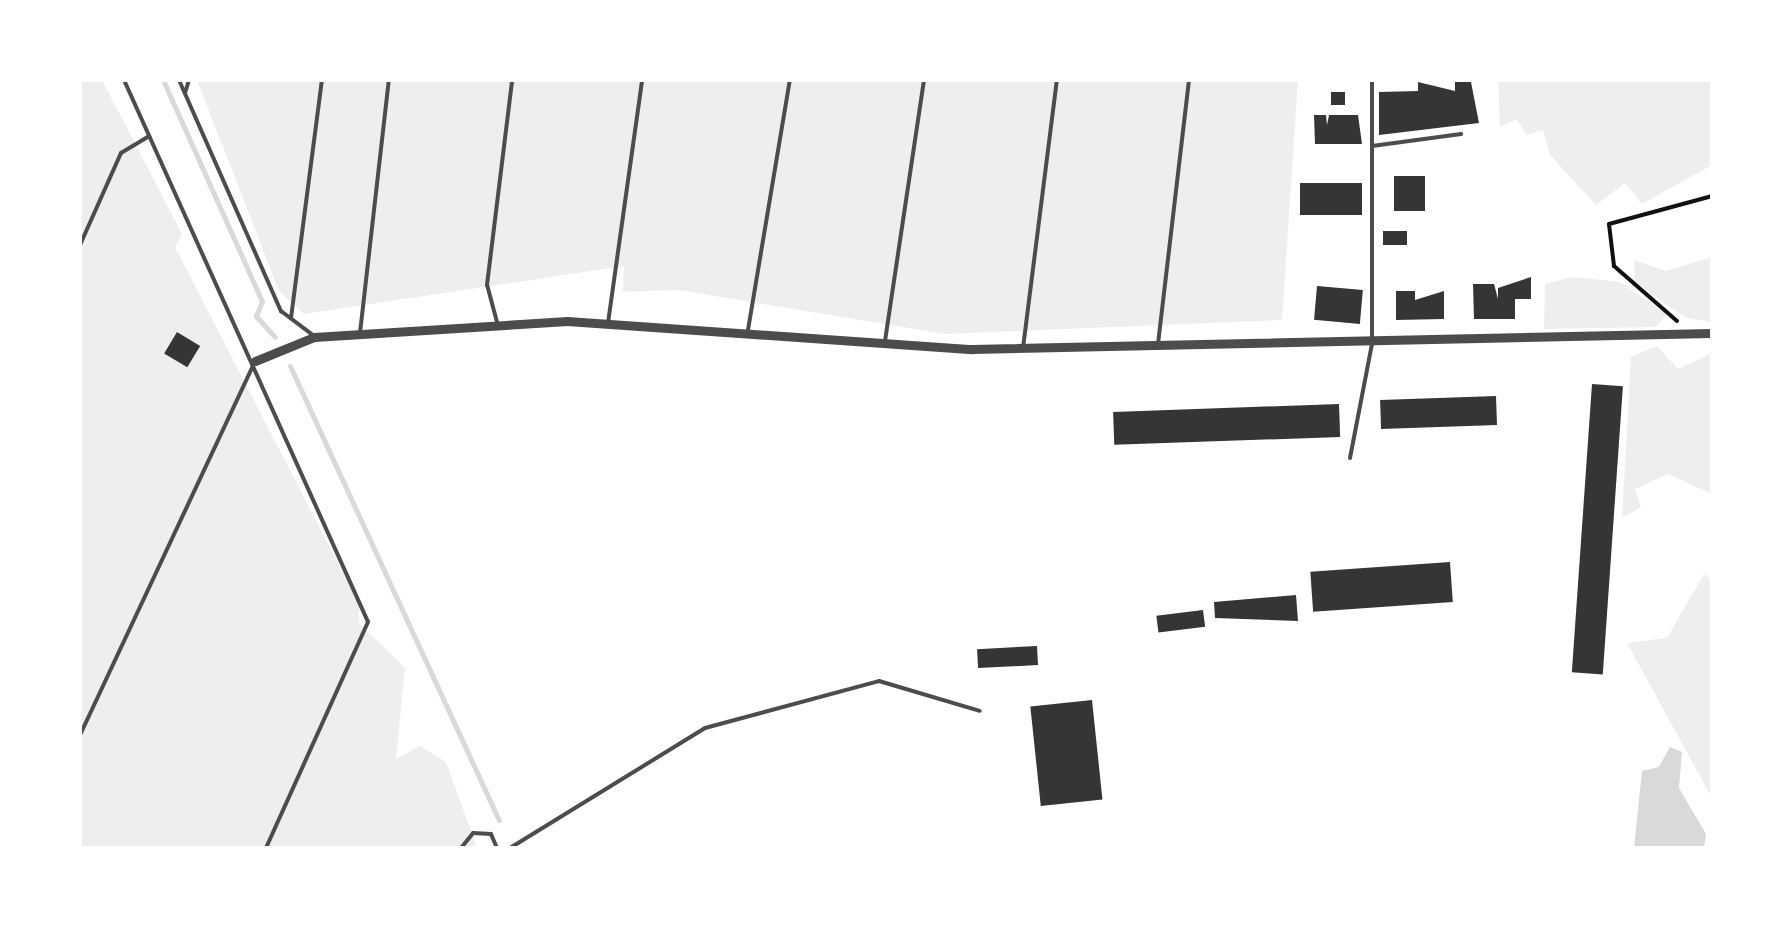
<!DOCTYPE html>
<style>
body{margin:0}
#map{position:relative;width:1792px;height:928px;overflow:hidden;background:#fff;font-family:Ubuntu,sans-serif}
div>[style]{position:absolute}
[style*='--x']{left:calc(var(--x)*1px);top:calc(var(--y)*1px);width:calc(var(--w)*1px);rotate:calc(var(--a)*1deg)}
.green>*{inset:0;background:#eee}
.water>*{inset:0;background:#d9d9d9}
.stream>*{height:5px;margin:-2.5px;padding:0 2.5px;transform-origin:2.5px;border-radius:2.5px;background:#d9d9d9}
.building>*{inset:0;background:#353535;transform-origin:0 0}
.path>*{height:4px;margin:-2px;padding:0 2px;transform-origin:2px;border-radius:2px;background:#111}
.service>*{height:4px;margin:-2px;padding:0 2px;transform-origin:2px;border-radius:2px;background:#4c4c4c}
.minor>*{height:9px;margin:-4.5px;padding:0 4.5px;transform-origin:4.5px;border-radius:4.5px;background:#4c4c4c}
span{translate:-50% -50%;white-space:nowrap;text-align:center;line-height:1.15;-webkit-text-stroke:8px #fff;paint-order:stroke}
.frame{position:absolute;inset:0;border:82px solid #fff;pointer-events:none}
</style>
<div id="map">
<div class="green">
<i style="clip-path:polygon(80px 80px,102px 80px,182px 234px,175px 247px,359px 604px,359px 623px,405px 668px,396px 759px,420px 746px,446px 762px,477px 848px,80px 848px)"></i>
<i style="clip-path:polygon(197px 80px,1298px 80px,1282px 320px,946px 334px,679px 290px,623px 292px,624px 266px,304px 314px,279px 291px)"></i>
<i style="clip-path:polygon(1498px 80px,1712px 80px,1712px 165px,1642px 204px,1625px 183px,1596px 205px,1550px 155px,1543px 130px,1526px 135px,1517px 119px,1500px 127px)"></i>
<i style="clip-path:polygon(1712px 257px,1712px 322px,1686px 318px,1635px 282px,1634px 260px,1666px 271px)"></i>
<i style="clip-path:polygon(1573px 277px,1620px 282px,1667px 314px,1656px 327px,1544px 329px,1545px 284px)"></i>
<i style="clip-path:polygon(1657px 346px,1678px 369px,1712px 353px,1712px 494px,1668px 474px,1635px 489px,1641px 507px,1622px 518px,1631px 357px)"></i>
<i style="clip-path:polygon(1704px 574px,1712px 580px,1712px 798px,1627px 643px,1667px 638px)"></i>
</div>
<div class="water">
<i style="clip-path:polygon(1670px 747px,1682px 752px,1679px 788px,1706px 834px,1704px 848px,1634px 848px,1642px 771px,1659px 767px)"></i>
</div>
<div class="stream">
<i style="--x:163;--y:80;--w:242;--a:65.9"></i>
<i style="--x:262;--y:301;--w:16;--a:112"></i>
<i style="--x:256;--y:316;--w:28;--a:48"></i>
<i style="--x:290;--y:366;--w:500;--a:65.3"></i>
</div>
<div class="building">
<i style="clip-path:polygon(1418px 82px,1455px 91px,1455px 82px,1471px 82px,1479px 123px,1379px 135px,1379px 92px,1418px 91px)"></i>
<i style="left:1331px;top:92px;width:14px;height:13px"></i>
<i style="clip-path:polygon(1314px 115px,1326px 115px,1327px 125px,1329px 115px,1358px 115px,1362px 144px,1315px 144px)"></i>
<i style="left:1394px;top:176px;width:31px;height:35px"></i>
<i style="left:1300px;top:183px;width:62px;height:32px"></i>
<i style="left:1383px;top:231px;width:24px;height:14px"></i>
<i style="clip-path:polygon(1531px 277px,1531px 299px,1515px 299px,1515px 319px,1474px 319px,1473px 284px,1494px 284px,1498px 299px,1498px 288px)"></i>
<i style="left:1317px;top:286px;width:46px;height:34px;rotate:5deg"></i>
<i style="clip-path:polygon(1396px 291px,1415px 291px,1415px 300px,1444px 291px,1444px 319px,1396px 320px)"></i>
<i style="left:177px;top:332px;width:27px;height:25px;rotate:31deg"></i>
<i style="left:1592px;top:384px;width:31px;height:289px;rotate:4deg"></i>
<i style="left:1496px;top:396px;width:29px;height:116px;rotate:88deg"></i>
<i style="left:1339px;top:404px;width:33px;height:226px;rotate:88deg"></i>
<i style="left:1450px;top:562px;width:40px;height:140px;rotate:86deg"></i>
<i style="clip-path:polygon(1296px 595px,1298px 621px,1215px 618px,1214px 602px)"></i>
<i style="left:1203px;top:610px;width:17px;height:47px;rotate:83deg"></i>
<i style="left:1037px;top:646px;width:19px;height:60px;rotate:87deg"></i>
<i style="left:1092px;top:700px;width:100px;height:62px;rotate:84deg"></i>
</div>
<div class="path">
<i style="--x:1677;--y:321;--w:84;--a:-138.9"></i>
<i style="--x:1614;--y:266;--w:42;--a:-96.8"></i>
<i style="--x:1609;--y:224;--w:107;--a:-15.2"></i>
</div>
<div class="service">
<i style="--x:124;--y:80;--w:594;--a:65.76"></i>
<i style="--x:368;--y:622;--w:248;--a:114.3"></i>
<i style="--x:179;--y:80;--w:253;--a:66.2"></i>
<i style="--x:281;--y:311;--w:38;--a:37"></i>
<i style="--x:185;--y:93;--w:14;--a:-73"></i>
<i style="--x:1372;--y:146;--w:90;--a:-7.7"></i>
<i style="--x:80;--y:245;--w:101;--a:-66"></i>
<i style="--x:121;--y:153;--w:33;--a:-31"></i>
<i style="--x:291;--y:318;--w:240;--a:-82.6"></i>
<i style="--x:497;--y:322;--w:38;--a:-105"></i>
<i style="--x:487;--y:285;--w:207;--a:-83"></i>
<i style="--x:608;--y:323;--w:245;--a:-82"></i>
<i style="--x:748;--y:330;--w:254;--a:-80.5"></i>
<i style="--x:360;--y:333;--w:255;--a:-83.5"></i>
<i style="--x:885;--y:341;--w:264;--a:-81.5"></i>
<i style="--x:1158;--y:344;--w:266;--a:-83.3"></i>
<i style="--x:1023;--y:348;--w:270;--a:-82.8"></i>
<i style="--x:1350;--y:458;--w:116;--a:-79.1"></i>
<i style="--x:1372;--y:344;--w:264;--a:-90"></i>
<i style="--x:80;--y:735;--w:413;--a:-64.9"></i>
<i style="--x:461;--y:848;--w:19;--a:-51"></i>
<i style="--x:473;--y:833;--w:18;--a:3"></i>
<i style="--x:491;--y:834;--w:15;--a:67"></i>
<i style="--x:510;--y:848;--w:229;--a:-31.6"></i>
<i style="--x:705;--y:728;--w:180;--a:-15.1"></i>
<i style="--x:879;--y:681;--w:105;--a:16.5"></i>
</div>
<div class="minor">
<i style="--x:255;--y:361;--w:64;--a:-22.1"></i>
<i style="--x:314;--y:337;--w:254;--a:-3.6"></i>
<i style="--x:567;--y:321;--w:406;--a:4"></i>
<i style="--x:972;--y:349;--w:740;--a:-1.24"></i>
</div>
<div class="frame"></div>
</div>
